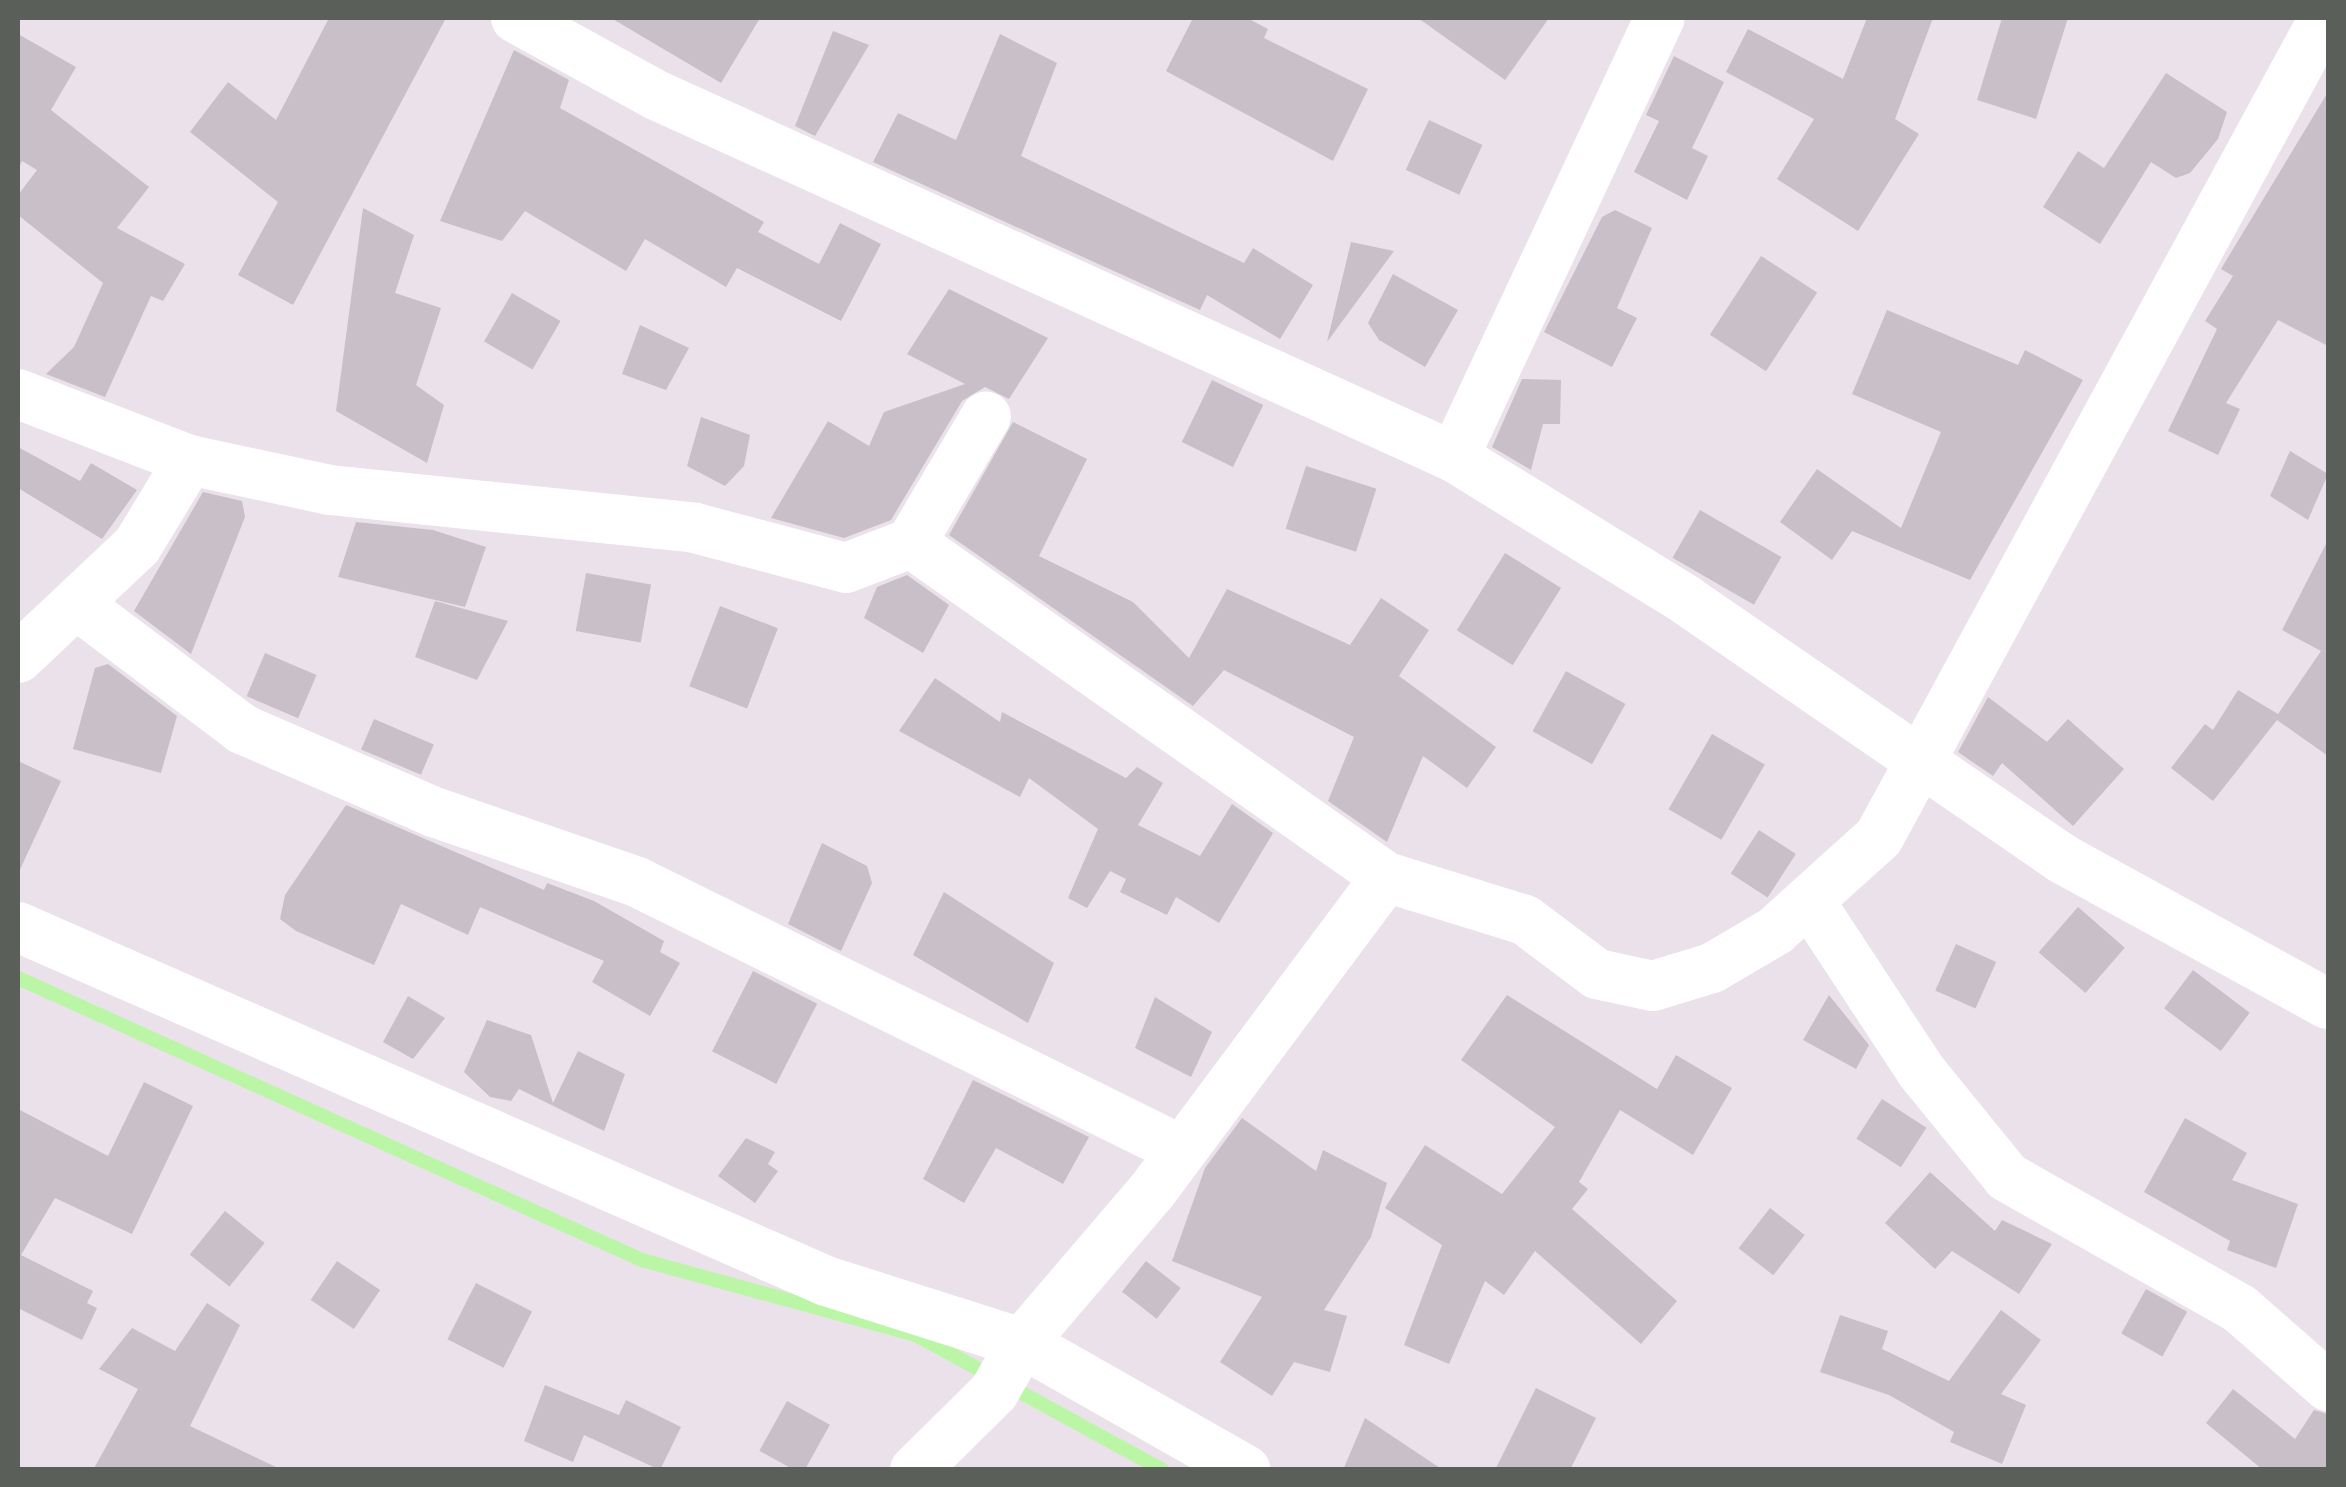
<!DOCTYPE html>
<style>
body{margin:0}
#map{position:relative;width:2346px;height:1487px;overflow:hidden;background:#ebe1ea;font-family:"Fira Sans",sans-serif}
div>[style]{position:absolute}
[style*='--x']{left:calc(var(--x)*1px);top:calc(var(--y)*1px);width:calc(var(--w)*1px);rotate:calc(var(--a)*1deg)}
.stream>*{height:14px;margin:-7px;padding:0 7px;transform-origin:7px;border-radius:7px;background:#baf6a6}
.building>*{inset:0;background:#c8bfc8;transform-origin:0 0}
.minor>*{height:50px;margin:-25px;padding:0 25px;transform-origin:25px;border-radius:25px;background:#fff}
span{translate:-50% -50%;white-space:nowrap;text-align:center;line-height:1.15;-webkit-text-stroke:8px #fff;paint-order:stroke}
.frame{position:absolute;inset:0;border:20px solid #5a6059;pointer-events:none}
</style>
<div id="map">
<div class="stream">
<i style="--x:18;--y:978;--w:685;--a:24.32"></i>
<i style="--x:642;--y:1260;--w:284;--a:15.3"></i>
<i style="--x:916;--y:1335;--w:281;--a:28.7"></i>
</div>
<div class="building">
<i style="clip-path:polygon(329px 18px,446px 18px,293px 305px,238px 275px,278px 202px,190px 132px,228px 82px,276px 120px)"></i>
<i style="clip-path:polygon(611px 18px,760px 18px,721px 83px)"></i>
<i style="clip-path:polygon(1193px 18px,1247px 18px,1268px 29px,1264px 38px,1368px 89px,1333px 161px,1166px 71px)"></i>
<i style="clip-path:polygon(1418px 18px,1549px 18px,1505px 80px)"></i>
<i style="clip-path:polygon(1867px 18px,1933px 18px,1895px 119px,1919px 134px,1858px 231px,1777px 179px,1814px 119px,1726px 72px,1748px 29px,1843px 79px)"></i>
<i style="clip-path:polygon(2002px 18px,2068px 18px,2036px 119px,1977px 100px)"></i>
<i style="clip-path:polygon(833px 31px,869px 45px,815px 136px,795px 126px)"></i>
<i style="clip-path:polygon(18px 34px,76px 67px,51px 110px,149px 187px,117px 228px,185px 264px,163px 301px,151px 296px,105px 397px,46px 374px,74px 347px,103px 283px,18px 215px,18px 195px,37px 170px,22px 161px,18px 170px)"></i>
<i style="clip-path:polygon(1000px 34px,1057px 63px,1021px 156px,1244px 263px,1253px 248px,1313px 285px,1280px 339px,1207px 295px,1200px 310px,873px 162px,898px 113px,956px 140px)"></i>
<i style="clip-path:polygon(514px 50px,569px 80px,560px 108px,764px 222px,758px 232px,819px 264px,840px 223px,881px 244px,841px 321px,737px 268px,726px 287px,645px 239px,626px 271px,525px 211px,502px 241px,440px 221px)"></i>
<i style="clip-path:polygon(1674px 56px,1724px 82px,1692px 148px,1708px 156px,1687px 200px,1634px 172px,1659px 121px,1646px 115px)"></i>
<i style="clip-path:polygon(2166px 73px,2227px 112px,2218px 139px,2190px 173px,2176px 178px,2151px 162px,2100px 244px,2043px 207px,2078px 151px,2104px 168px)"></i>
<i style="clip-path:polygon(2328px 92px,2328px 346px,2278px 320px,2226px 403px,2240px 409px,2218px 455px,2168px 431px,2217px 329px,2205px 321px,2233px 276px,2221px 269px)"></i>
<i style="left:1429px;top:120px;width:59px;height:55px;rotate:25deg"></i>
<i style="clip-path:polygon(363px 208px,414px 235px,395px 293px,441px 308px,416px 385px,444px 405px,427px 463px,336px 411px)"></i>
<i style="clip-path:polygon(1615px 210px,1652px 228px,1617px 308px,1637px 318px,1612px 367px,1544px 332px,1602px 217px)"></i>
<i style="clip-path:polygon(1351px 242px,1394px 251px,1327px 342px)"></i>
<i style="left:1761px;top:256px;width:67px;height:94px;rotate:33deg"></i>
<i style="clip-path:polygon(1393px 274px,1458px 310px,1425px 367px,1379px 340px,1368px 323px)"></i>
<i style="clip-path:polygon(949px 289px,1048px 338px,1009px 399px,985px 387px,962px 401px,891px 520px,844px 538px,771px 518px,828px 421px,869px 446px,884px 412px,965px 384px,907px 354px)"></i>
<i style="left:512px;top:293px;width:56px;height:56px;rotate:30deg"></i>
<i style="clip-path:polygon(1887px 310px,2018px 365px,2025px 350px,2083px 380px,1970px 580px,1852px 531px,1832px 560px,1780px 522px,1817px 469px,1901px 528px,1941px 432px,1852px 394px)"></i>
<i style="clip-path:polygon(640px 325px,689px 348px,666px 390px,622px 374px)"></i>
<i style="clip-path:polygon(1522px 379px,1561px 380px,1560px 424px,1543px 424px,1531px 470px,1492px 447px)"></i>
<i style="left:1212px;top:380px;width:57px;height:69px;rotate:26deg"></i>
<i style="clip-path:polygon(701px 417px,750px 435px,744px 466px,725px 486px,687px 466px)"></i>
<i style="clip-path:polygon(1013px 422px,1087px 459px,1039px 556px,1133px 602px,1189px 658px,1227px 589px,1350px 645px,1381px 598px,1429px 630px,1399px 676px,1496px 747px,1467px 788px,1423px 756px,1387px 842px,1328px 801px,1354px 737px,1224px 670px,1193px 706px,949px 535px)"></i>
<i style="clip-path:polygon(18px 447px,80px 481px,91px 463px,137px 490px,102px 539px,18px 488px)"></i>
<i style="clip-path:polygon(2290px 451px,2328px 474px,2308px 520px,2270px 496px)"></i>
<i style="left:1306px;top:466px;width:74px;height:66px;rotate:18deg"></i>
<i style="clip-path:polygon(203px 492px,242px 501px,245px 517px,191px 654px,134px 611px)"></i>
<i style="left:1700px;top:510px;width:94px;height:55px;rotate:30deg"></i>
<i style="clip-path:polygon(356px 522px,433px 530px,486px 547px,465px 607px,338px 577px)"></i>
<i style="clip-path:polygon(2328px 540px,2328px 756px,2277px 720px,2213px 801px,2171px 768px,2205px 724px,2213px 730px,2238px 690px,2278px 714px,2321px 651px,2282px 630px)"></i>
<i style="left:1505px;top:553px;width:66px;height:91px;rotate:32deg"></i>
<i style="left:586px;top:573px;width:66px;height:59px;rotate:10deg"></i>
<i style="clip-path:polygon(907px 575px,949px 605px,923px 653px,864px 618px,877px 587px)"></i>
<i style="clip-path:polygon(435px 601px,508px 621px,477px 680px,415px 657px)"></i>
<i style="left:720px;top:606px;width:62px;height:86px;rotate:21deg"></i>
<i style="left:265px;top:653px;width:56px;height:47px;rotate:23deg"></i>
<i style="clip-path:polygon(108px 664px,177px 716px,161px 773px,73px 749px,95px 668px)"></i>
<i style="left:1566px;top:671px;width:68px;height:69px;rotate:29deg"></i>
<i style="clip-path:polygon(935px 678px,1000px 722px,1002px 712px,1126px 778px,1137px 767px,1163px 783px,1138px 825px,1200px 856px,1232px 804px,1273px 833px,1219px 923px,1176px 897px,1167px 915px,1120px 892px,1126px 879px,1110px 871px,1087px 908px,1068px 898px,1098px 829px,1029px 778px,1020px 797px,899px 731px)"></i>
<i style="clip-path:polygon(1988px 697px,2047px 742px,2068px 719px,2124px 769px,2073px 826px,2002px 763px,1993px 776px,1958px 752px)"></i>
<i style="left:374px;top:719px;width:65px;height:33px;rotate:23deg"></i>
<i style="left:1712px;top:734px;width:61px;height:87px;rotate:30deg"></i>
<i style="clip-path:polygon(18px 761px,61px 781px,18px 874px)"></i>
<i style="clip-path:polygon(346px 805px,544px 890px,547px 883px,594px 901px,664px 941px,660px 952px,680px 963px,650px 1016px,592px 982px,604px 961px,480px 907px,468px 935px,401px 904px,374px 965px,296px 931px,280px 919px,285px 895px)"></i>
<i style="left:1759px;top:830px;width:44px;height:52px;rotate:33deg"></i>
<i style="clip-path:polygon(822px 843px,867px 866px,872px 883px,841px 951px,788px 924px)"></i>
<i style="clip-path:polygon(944px 892px,1054px 963px,1028px 1023px,913px 955px)"></i>
<i style="left:2078px;top:907px;width:62px;height:60px;rotate:41deg"></i>
<i style="left:1956px;top:944px;width:44px;height:51px;rotate:24deg"></i>
<i style="left:2193px;top:970px;width:71px;height:48px;rotate:37deg"></i>
<i style="left:753px;top:971px;width:72px;height:90px;rotate:27deg"></i>
<i style="clip-path:polygon(1507px 995px,1657px 1089px,1676px 1055px,1732px 1088px,1693px 1155px,1620px 1110px,1579px 1182px,1588px 1189px,1572px 1209px,1677px 1301px,1641px 1344px,1535px 1251px,1504px 1295px,1485px 1281px,1449px 1364px,1404px 1345px,1442px 1245px,1385px 1208px,1425px 1145px,1502px 1194px,1555px 1127px,1461px 1060px)"></i>
<i style="clip-path:polygon(1829px 995px,1869px 1045px,1856px 1069px,1803px 1040px)"></i>
<i style="clip-path:polygon(408px 996px,445px 1018px,413px 1059px,383px 1042px)"></i>
<i style="clip-path:polygon(1155px 997px,1212px 1032px,1191px 1077px,1135px 1048px)"></i>
<i style="clip-path:polygon(487px 1020px,531px 1035px,553px 1103px,578px 1051px,625px 1074px,604px 1131px,519px 1089px,511px 1101px,490px 1097px,464px 1072px)"></i>
<i style="clip-path:polygon(973px 1080px,1089px 1137px,1063px 1184px,996px 1148px,964px 1203px,923px 1179px)"></i>
<i style="clip-path:polygon(144px 1082px,193px 1106px,132px 1234px,55px 1198px,21px 1255px,93px 1291px,87px 1303px,97px 1308px,82px 1340px,18px 1308px,18px 1109px,108px 1156px)"></i>
<i style="left:1882px;top:1099px;width:53px;height:47px;rotate:33deg"></i>
<i style="clip-path:polygon(1242px 1118px,1316px 1171px,1323px 1150px,1387px 1183px,1371px 1237px,1324px 1310px,1347px 1316px,1330px 1372px,1294px 1362px,1272px 1396px,1220px 1362px,1262px 1297px,1172px 1261px,1205px 1168px)"></i>
<i style="clip-path:polygon(2185px 1118px,2247px 1153px,2232px 1180px,2298px 1204px,2276px 1268px,2227px 1250px,2230px 1241px,2144px 1192px)"></i>
<i style="clip-path:polygon(746px 1138px,775px 1152px,768px 1164px,778px 1171px,755px 1203px,718px 1176px)"></i>
<i style="clip-path:polygon(1930px 1172px,1995px 1231px,2002px 1220px,2052px 1244px,2019px 1294px,1952px 1251px,1935px 1269px,1885px 1223px)"></i>
<i style="left:1770px;top:1208px;width:44px;height:51px;rotate:38deg"></i>
<i style="left:225px;top:1211px;width:51px;height:56px;rotate:39deg"></i>
<i style="left:337px;top:1261px;width:52px;height:47px;rotate:34deg"></i>
<i style="left:1146px;top:1261px;width:44px;height:39px;rotate:38deg"></i>
<i style="left:476px;top:1283px;width:63px;height:63px;rotate:27deg"></i>
<i style="left:2146px;top:1289px;width:47px;height:51px;rotate:29deg"></i>
<i style="clip-path:polygon(207px 1303px,240px 1325px,190px 1426px,282px 1470px,93px 1470px,138px 1389px,99px 1369px,132px 1328px,175px 1351px)"></i>
<i style="clip-path:polygon(2001px 1310px,2041px 1340px,2001px 1394px,2026px 1405px,2002px 1464px,1950px 1442px,1954px 1432px,1889px 1395px,1820px 1372px,1840px 1315px,1888px 1331px,1882px 1349px,1949px 1381px)"></i>
<i style="clip-path:polygon(545px 1385px,619px 1415px,626px 1400px,681px 1427px,660px 1470px,584px 1435px,573px 1462px,524px 1441px)"></i>
<i style="clip-path:polygon(1536px 1388px,1596px 1418px,1570px 1470px,1495px 1470px)"></i>
<i style="clip-path:polygon(2233px 1389px,2295px 1439px,2314px 1410px,2328px 1414px,2328px 1470px,2263px 1470px,2206px 1423px)"></i>
<i style="left:787px;top:1401px;width:49px;height:57px;rotate:29deg"></i>
<i style="clip-path:polygon(1365px 1418px,1443px 1470px,1343px 1470px)"></i>
</div>
<div class="minor">
<i style="--x:516;--y:18;--w:160;--a:28.8"></i>
<i style="--x:656;--y:95;--w:876;--a:24.4"></i>
<i style="--x:1454;--y:457;--w:273;--a:31.6"></i>
<i style="--x:1686;--y:600;--w:455;--a:34.5"></i>
<i style="--x:2061;--y:858;--w:304;--a:28.7"></i>
<i style="--x:18;--y:394;--w:183;--a:21.1"></i>
<i style="--x:189;--y:460;--w:144;--a:12"></i>
<i style="--x:330;--y:490;--w:367;--a:5.9"></i>
<i style="--x:695;--y:528;--w:156;--a:14.8"></i>
<i style="--x:846;--y:568;--w:70;--a:-21"></i>
<i style="--x:911;--y:543;--w:581;--a:35.11"></i>
<i style="--x:1454;--y:457;--w:485;--a:-64.9"></i>
<i style="--x:911;--y:543;--w:147;--a:-59.4"></i>
<i style="--x:79;--y:606;--w:204;--a:37"></i>
<i style="--x:242;--y:729;--w:209;--a:23.4"></i>
<i style="--x:434;--y:812;--w:215;--a:19"></i>
<i style="--x:637;--y:882;--w:606;--a:26.23"></i>
<i style="--x:18;--y:658;--w:163;--a:-43.3"></i>
<i style="--x:137;--y:546;--w:100;--a:-58.8"></i>
<i style="--x:1812;--y:905;--w:199;--a:56.7"></i>
<i style="--x:1921;--y:1071;--w:136;--a:50.9"></i>
<i style="--x:2007;--y:1177;--w:268;--a:29.5"></i>
<i style="--x:2240;--y:1309;--w:117;--a:41.2"></i>
<i style="--x:18;--y:927;--w:882;--a:23.66"></i>
<i style="--x:826;--y:1281;--w:206;--a:17.6"></i>
<i style="--x:1022;--y:1343;--w:257;--a:29.6"></i>
<i style="--x:915;--y:1470;--w:111;--a:-44.6"></i>
<i style="--x:994;--y:1392;--w:56;--a:-60.3"></i>
<i style="--x:1022;--y:1343;--w:200;--a:-49.5"></i>
<i style="--x:1152;--y:1191;--w:392;--a:-53.3"></i>
<i style="--x:1386;--y:877;--w:145;--a:17.2"></i>
<i style="--x:1525;--y:920;--w:90;--a:36.9"></i>
<i style="--x:1597;--y:974;--w:57;--a:12.1"></i>
<i style="--x:1653;--y:986;--w:62;--a:-17"></i>
<i style="--x:1712;--y:968;--w:73;--a:-30.4"></i>
<i style="--x:1775;--y:931;--w:140;--a:-42.1"></i>
<i style="--x:1879;--y:837;--w:932;--a:-61.48"></i>
</div>
<div class="frame"></div>
</div>
